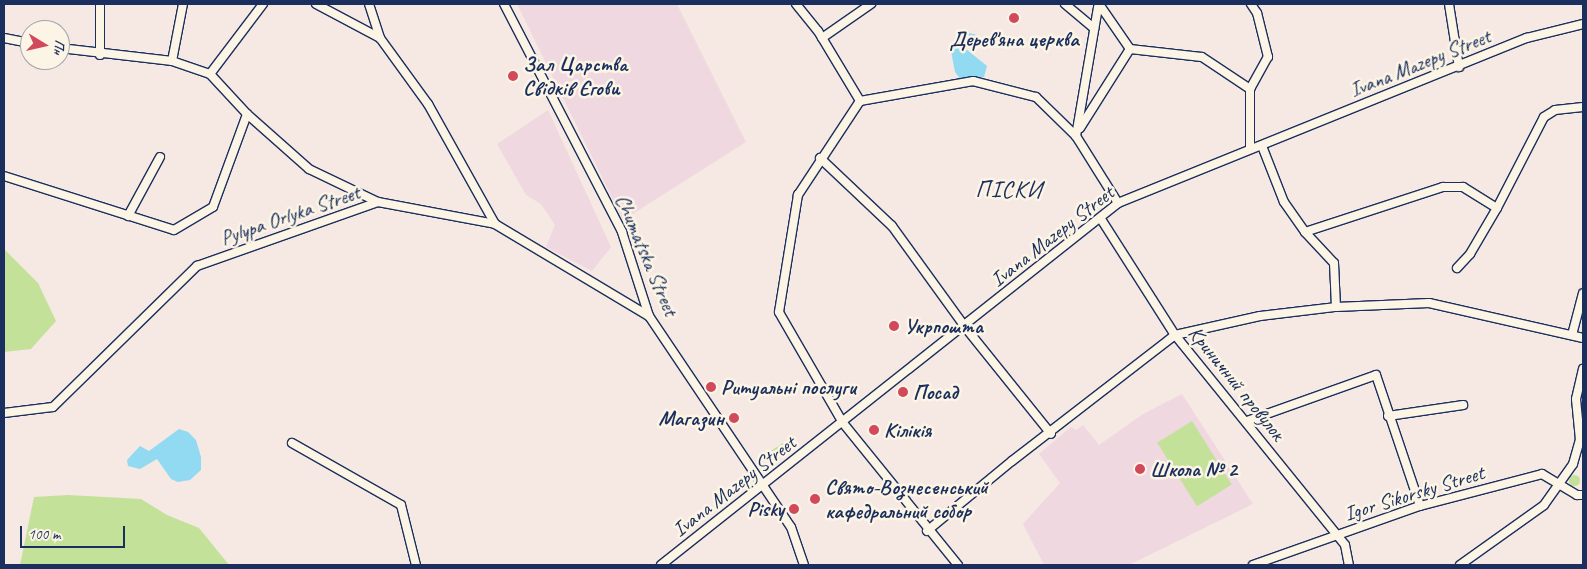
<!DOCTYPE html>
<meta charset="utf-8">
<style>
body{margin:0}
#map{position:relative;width:1587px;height:569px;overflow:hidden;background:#f6e8e3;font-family:Caveat,sans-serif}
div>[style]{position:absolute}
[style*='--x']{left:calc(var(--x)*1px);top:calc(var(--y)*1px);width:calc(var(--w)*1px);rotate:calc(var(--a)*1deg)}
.built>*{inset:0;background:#efd8e0}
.green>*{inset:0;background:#c3e199;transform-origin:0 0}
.round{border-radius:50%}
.water>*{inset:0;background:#91daf2}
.roads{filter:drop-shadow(1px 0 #1b2f5e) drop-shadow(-1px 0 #1b2f5e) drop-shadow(0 1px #1b2f5e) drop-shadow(0 -1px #1b2f5e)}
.minor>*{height:8px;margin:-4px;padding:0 4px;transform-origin:4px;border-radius:4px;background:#fcf5e5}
.dots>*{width:14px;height:14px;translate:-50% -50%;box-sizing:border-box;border:2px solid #fcf5e5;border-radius:50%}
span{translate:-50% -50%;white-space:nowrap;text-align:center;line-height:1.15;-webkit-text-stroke:5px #fcf5e5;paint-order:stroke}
.poi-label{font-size:21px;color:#1b2f5e;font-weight:700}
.left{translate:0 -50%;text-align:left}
.right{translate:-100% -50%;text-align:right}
.street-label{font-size:21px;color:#1b2f5e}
.quarter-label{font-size:24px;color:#1b2f5e;letter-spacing:1px}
.frame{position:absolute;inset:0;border:5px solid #1b2f5e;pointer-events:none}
.north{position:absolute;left:20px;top:20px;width:50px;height:50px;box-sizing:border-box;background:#fcf5e5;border:1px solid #a2a6af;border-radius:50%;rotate:99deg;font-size:14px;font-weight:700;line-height:20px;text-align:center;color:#1b2f5e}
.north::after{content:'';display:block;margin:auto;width:18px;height:22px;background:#d1495b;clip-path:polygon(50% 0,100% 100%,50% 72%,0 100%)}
.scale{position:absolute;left:20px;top:526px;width:105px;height:22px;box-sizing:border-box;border:2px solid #1b2f5e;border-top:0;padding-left:6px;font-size:15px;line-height:18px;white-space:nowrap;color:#1b2f5e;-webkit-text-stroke:4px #fcf5e5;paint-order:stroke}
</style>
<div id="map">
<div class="built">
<i style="clip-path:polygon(517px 4px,677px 4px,746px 142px,623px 220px)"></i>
<i style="clip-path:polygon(548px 110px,611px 247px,592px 271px,546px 247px,555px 225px,541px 204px,526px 195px,497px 144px)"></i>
<i style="clip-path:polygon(1182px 394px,1253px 504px,1129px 565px,1044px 565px,1023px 524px,1060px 483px,1039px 454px,1071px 427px,1076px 430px,1083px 425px,1099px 445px,1143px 414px)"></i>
</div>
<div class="green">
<i style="clip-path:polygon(4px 249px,38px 283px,56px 321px,31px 349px,4px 352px)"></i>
<i style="left:1192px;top:421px;width:75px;height:41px;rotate:58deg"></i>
<i style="clip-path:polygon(783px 443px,789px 444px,790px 450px,772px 460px,765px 459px,766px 454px)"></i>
<i class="round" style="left:1568.5px;top:474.5px;width:11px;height:11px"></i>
<i style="clip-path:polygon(68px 495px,141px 499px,167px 515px,199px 528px,229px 565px,20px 565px,34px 497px)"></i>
</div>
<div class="water">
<i style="clip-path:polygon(965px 32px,977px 35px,967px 38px,966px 49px,987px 66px,984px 77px,961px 80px,955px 72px,951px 51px,956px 36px)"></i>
<i style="clip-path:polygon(179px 429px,188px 432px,196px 440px,201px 457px,201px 470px,190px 480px,178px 482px,171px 479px,157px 459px,140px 469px,128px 466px,127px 460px,140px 446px,149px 451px)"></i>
</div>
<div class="roads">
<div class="minor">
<i style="--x:316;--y:4;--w:72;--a:28"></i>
<i style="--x:380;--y:38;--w:82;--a:54"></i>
<i style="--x:428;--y:104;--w:137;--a:60.8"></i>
<i style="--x:369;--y:4;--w:36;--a:72"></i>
<i style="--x:504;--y:4;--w:257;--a:62.6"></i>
<i style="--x:622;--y:232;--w:88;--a:72.2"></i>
<i style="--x:649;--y:316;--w:254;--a:56.1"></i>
<i style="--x:791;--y:527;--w:40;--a:71.1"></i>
<i style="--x:796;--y:4;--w:35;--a:51"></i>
<i style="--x:818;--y:31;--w:82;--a:59"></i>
<i style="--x:1065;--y:4;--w:38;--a:40"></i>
<i style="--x:1099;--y:4;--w:55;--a:55.4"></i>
<i style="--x:1130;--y:49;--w:72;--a:6.3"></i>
<i style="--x:1202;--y:57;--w:58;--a:33.7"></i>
<i style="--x:1250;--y:89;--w:60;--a:90"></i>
<i style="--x:1449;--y:4;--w:64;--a:81"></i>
<i style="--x:4;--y:38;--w:26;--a:11"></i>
<i style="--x:822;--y:38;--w:60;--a:-34.8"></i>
<i style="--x:60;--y:48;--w:113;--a:6.6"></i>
<i style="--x:172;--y:61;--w:40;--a:18.9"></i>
<i style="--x:210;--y:74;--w:54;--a:47.2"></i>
<i style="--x:247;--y:114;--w:83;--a:41.6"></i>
<i style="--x:309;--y:169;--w:76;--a:25.6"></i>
<i style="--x:100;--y:55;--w:51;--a:-90"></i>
<i style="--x:172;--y:61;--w:58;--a:-79.1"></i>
<i style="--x:210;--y:74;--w:88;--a:-52.9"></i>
<i style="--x:1250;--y:89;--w:37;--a:-61"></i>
<i style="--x:1268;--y:57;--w:45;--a:-104"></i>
<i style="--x:1257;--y:13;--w:11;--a:-124"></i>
<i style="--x:1080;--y:128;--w:93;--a:-57.7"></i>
<i style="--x:1076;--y:136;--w:131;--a:-80.3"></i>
<i style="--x:1262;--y:146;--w:60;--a:68.6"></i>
<i style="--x:1284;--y:202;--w:37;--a:55"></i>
<i style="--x:1305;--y:232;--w:42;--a:46.9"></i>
<i style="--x:1334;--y:263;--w:44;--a:87.4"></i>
<i style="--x:820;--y:158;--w:99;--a:43.4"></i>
<i style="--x:892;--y:226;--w:125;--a:54.1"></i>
<i style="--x:965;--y:327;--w:137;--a:51.2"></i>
<i style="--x:4;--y:176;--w:178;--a:17.6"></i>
<i style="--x:174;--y:230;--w:45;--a:-30.5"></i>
<i style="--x:213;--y:207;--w:99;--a:-69.9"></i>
<i style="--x:128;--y:216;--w:67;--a:-61.5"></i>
<i style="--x:1101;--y:219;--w:138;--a:57.5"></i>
<i style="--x:1175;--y:335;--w:270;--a:51"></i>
<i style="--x:1345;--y:545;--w:20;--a:79"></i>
<i style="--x:1305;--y:232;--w:145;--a:-18.1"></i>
<i style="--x:1443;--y:187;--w:20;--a:0"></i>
<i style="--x:1463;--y:187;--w:40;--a:32"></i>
<i style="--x:1457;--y:268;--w:19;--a:-47"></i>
<i style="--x:1470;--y:254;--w:53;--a:-59.6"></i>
<i style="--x:1497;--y:208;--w:102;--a:-62.7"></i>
<i style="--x:1544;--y:117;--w:13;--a:-32"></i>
<i style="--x:1555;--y:110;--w:28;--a:-6"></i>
<i style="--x:1572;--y:335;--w:43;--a:-75.3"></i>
<i style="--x:4;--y:413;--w:49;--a:-7"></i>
<i style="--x:53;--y:407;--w:202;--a:-44.4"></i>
<i style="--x:197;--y:266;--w:192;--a:-19.5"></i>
<i style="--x:378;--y:202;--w:119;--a:10.6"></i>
<i style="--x:495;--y:224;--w:179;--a:30.9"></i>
<i style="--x:1388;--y:416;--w:76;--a:-8.3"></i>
<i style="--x:1247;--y:421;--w:137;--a:-19.6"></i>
<i style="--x:1376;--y:375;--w:138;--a:71.4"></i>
<i style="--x:292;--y:443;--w:125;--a:29.6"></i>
<i style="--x:401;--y:505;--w:62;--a:76"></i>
<i style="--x:927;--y:531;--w:110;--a:-39.5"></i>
<i style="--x:1012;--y:461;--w:206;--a:-37.7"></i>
<i style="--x:1175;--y:335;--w:87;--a:-12.6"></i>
<i style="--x:1260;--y:316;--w:77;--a:-6.8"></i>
<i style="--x:1336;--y:307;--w:93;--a:-2.5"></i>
<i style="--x:1429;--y:303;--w:158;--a:12.8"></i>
<i style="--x:661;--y:565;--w:583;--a:-38.38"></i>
<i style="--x:1118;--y:203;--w:441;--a:-22"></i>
<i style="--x:1527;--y:38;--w:58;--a:-14"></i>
<i style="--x:958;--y:565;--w:183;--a:-129"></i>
<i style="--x:843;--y:423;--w:128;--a:-120"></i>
<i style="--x:779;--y:312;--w:119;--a:-80.8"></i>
<i style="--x:798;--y:195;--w:113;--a:-56.6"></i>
<i style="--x:860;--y:101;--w:115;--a:-10"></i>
<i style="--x:973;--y:81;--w:65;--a:14.3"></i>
<i style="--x:1036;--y:97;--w:56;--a:44.3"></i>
<i style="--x:1076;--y:136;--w:79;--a:57.9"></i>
<i style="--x:1253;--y:565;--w:177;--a:-19.5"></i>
<i style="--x:1420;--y:506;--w:126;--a:-14.7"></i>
<i style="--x:1542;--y:474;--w:41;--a:31"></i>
<i style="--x:1577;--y:495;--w:6;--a:0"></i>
<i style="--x:1460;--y:565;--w:103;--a:-35.5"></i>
<i style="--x:1544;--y:505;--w:50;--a:-54.7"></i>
<i style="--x:1573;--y:464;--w:25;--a:-74"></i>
<i style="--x:1580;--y:440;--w:41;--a:-95.6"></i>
<i style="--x:1576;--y:399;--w:31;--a:-77"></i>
</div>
</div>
<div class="dots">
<i style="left:1014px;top:18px;background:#d1495b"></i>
<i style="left:513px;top:76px;background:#d1495b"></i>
<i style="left:894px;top:326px;background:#d1495b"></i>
<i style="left:711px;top:387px;background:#d1495b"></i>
<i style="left:903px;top:392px;background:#d1495b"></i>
<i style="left:734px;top:418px;background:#d1495b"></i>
<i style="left:874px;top:430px;background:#d1495b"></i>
<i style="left:1140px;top:469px;background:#d1495b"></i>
<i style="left:815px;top:499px;background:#d1495b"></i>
<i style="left:794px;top:509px;background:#d1495b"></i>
</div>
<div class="poi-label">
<span style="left:1014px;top:39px">Дерев'яна церква</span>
<span class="left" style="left:523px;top:76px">Зал Царства<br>Свідків Єгови</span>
<span class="left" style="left:904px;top:326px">Укрпошта</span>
<span class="left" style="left:721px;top:387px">Ритуальні послуги</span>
<span class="left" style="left:913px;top:392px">Посад</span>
<span class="right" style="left:724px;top:418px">Магазин</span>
<span class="left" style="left:884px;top:430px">Кілікія</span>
<span class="left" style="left:1150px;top:469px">Школа № 2</span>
<span class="left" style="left:825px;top:499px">Свято-Вознесенський<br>кафедральний собор</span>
<span class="right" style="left:784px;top:509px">Pisky</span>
</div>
<div class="street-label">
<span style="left:1420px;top:63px;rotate:-22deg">Ivana Mazepy Street</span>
<span style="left:290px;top:215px;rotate:-19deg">Pylypa Orlyka Street</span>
<span style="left:1052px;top:236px;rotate:-38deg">Ivana Mazepy Street</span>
<span style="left:647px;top:255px;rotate:67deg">Chumatska Street</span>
<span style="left:1237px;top:383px;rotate:51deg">Криничний провулок</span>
<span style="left:734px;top:486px;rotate:-38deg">Ivana Mazepy Street</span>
<span style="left:1414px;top:493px;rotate:-17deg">Igor Sikorsky Street</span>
</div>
<div class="quarter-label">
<span style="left:1009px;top:190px">ПІСКИ</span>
</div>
<div class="frame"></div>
<div class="north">Пн</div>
<div class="scale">100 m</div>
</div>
